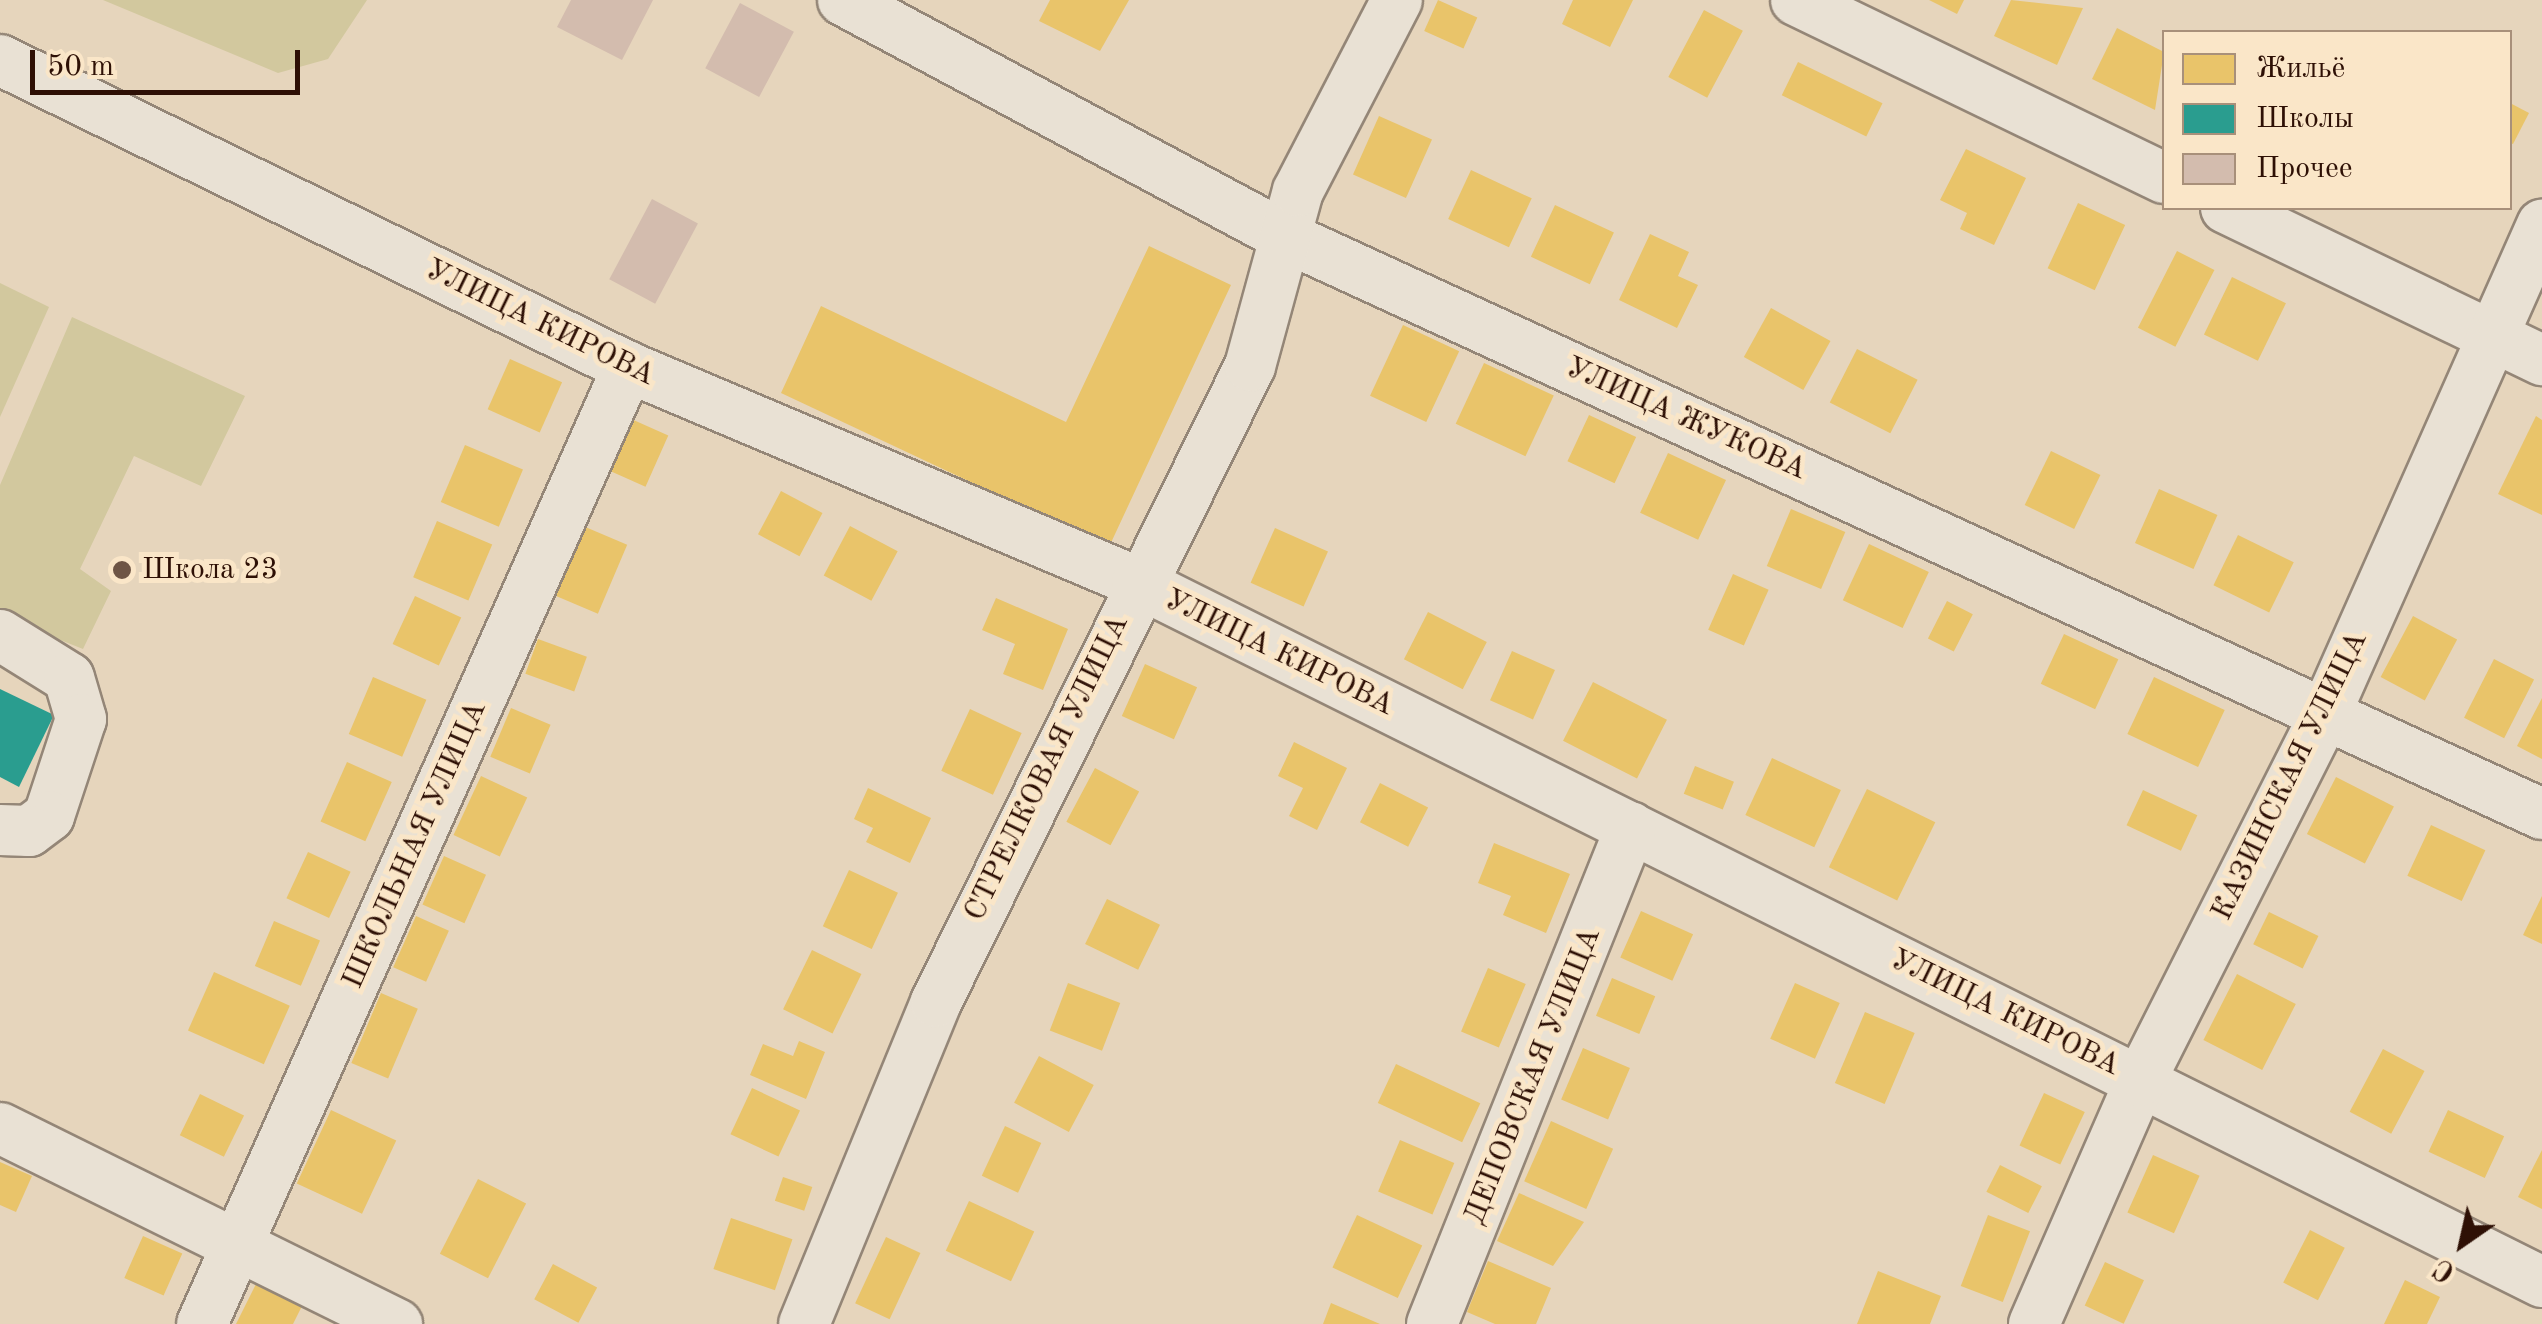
<!DOCTYPE html>
<meta charset="utf-8">
<style>
body{margin:0}
#map{position:relative;width:2542px;height:1324px;overflow:hidden;background:#e6d5bc;font-family:"Old Standard TT",serif}
div>[style]{position:absolute}
[style*='--x']{left:calc(var(--x)*1px);top:calc(var(--y)*1px);width:calc(var(--w)*1px);rotate:calc(var(--a)*1deg)}
.green>*{inset:0;background:#d2c89e}
.homes>*{inset:0;background:#e9c46a;transform-origin:0 0}
.schools>*{inset:0;background:#2a9d8f}
.building>*{inset:0;background:#d3bcae;transform-origin:0 0}
.roads{filter:drop-shadow(2px 0 #948677) drop-shadow(-2px 0 #948677) drop-shadow(0 2px #948677) drop-shadow(0 -2px #948677)}
.minor>*{height:50px;margin:-25px;padding:0 25px;transform-origin:25px;border-radius:25px;background:#e9e1d4}
.dots>*{width:28px;height:28px;translate:-50% -50%;box-sizing:border-box;border:5px solid #fae6c8;border-radius:50%}
span{translate:-50% -50%;white-space:nowrap;text-align:center;line-height:1.15;-webkit-text-stroke:10px #fae6c8;paint-order:stroke}
.street-label{font-size:30px;color:#2e1005}
.poi-label{font-size:30px;color:#2e1005}
.left{translate:0 -50%;text-align:left}
.legend{position:absolute;left:2162px;top:30px;width:350px;height:180px;box-sizing:border-box;background:#fae6c8;border:2px solid #a8907a;margin:0;padding:12px 18px;list-style:none;font-size:30px;color:#2e1005}
.legend li{display:flex;align-items:center;gap:20px;height:50px}
.legend b{width:50px;border:2px solid #a8907a}
.north{position:absolute;left:2412px;top:1194px;width:100px;height:100px;-webkit-text-stroke:8px #fae6c8;paint-order:stroke;rotate:214deg;font-size:28px;font-weight:700;line-height:40px;text-align:center;color:#2e1005}
.north::after{content:'';display:block;margin:auto;width:35px;height:45px;background:#2e1005;clip-path:polygon(50% 0,100% 100%,50% 72%,0 100%)}
.scale{position:absolute;left:30px;top:50px;width:270px;height:45px;box-sizing:border-box;border:5px solid #2e1005;border-top:0;padding-left:12px;font-size:30px;line-height:35px;white-space:nowrap;color:#2e1005;-webkit-text-stroke:8px #fae6c8;paint-order:stroke}
</style>
<div id="map">
<div class="green">
<i style="clip-path:polygon(103px 0,367px 0,328px 59px,278px 73px)"></i>
<i style="clip-path:polygon(0 283px,49px 307px,0 417px)"></i>
<i style="clip-path:polygon(72px 317px,245px 396px,201px 486px,134px 456px,80px 569px,111px 591px,83px 649px,0 616px,0 485px)"></i>
</div>
<div class="homes">
<i style="clip-path:polygon(1050px 0,1129px 0,1100px 51px,1039px 21px)"></i>
<i style="left:1438px;top:0;width:43px;height:34px;rotate:24deg"></i>
<i style="clip-path:polygon(1573px 0,1633px 0,1610px 47px,1562px 24px)"></i>
<i style="clip-path:polygon(1929px 0,1964px 0,1957px 14px)"></i>
<i style="clip-path:polygon(2011px 0,2083px 8px,2057px 65px,1994px 36px)"></i>
<i style="left:1704px;top:10px;width:44px;height:76px;rotate:28deg"></i>
<i style="clip-path:polygon(2117px 28px,2164px 52px,2155px 110px,2092px 79px)"></i>
<i style="left:1798px;top:62px;width:94px;height:37px;rotate:26deg"></i>
<i style="clip-path:polygon(2510px 103px,2529px 113px,2513px 144px,2510px 143px)"></i>
<i style="left:1379px;top:116px;width:58px;height:64px;rotate:24deg"></i>
<i style="clip-path:polygon(1966px 149px,2026px 178px,1994px 245px,1960px 229px,1967px 213px,1940px 200px)"></i>
<i style="left:1471px;top:170px;width:67px;height:54px;rotate:25deg"></i>
<i style="left:2078px;top:203px;width:52px;height:72px;rotate:25deg"></i>
<i style="left:1555px;top:205px;width:65px;height:57px;rotate:25deg"></i>
<i style="clip-path:polygon(1650px 234px,1689px 252px,1678px 276px,1698px 285px,1677px 328px,1619px 300px)"></i>
<i style="clip-path:polygon(1149px 246px,1231px 285px,1109px 547px,781px 393px,821px 306px,1066px 422px)"></i>
<i style="left:2177px;top:251px;width:42px;height:86px;rotate:27deg"></i>
<i style="left:2232px;top:277px;width:60px;height:64px;rotate:26deg"></i>
<i style="left:1771px;top:308px;width:68px;height:56px;rotate:29deg"></i>
<i style="left:1403px;top:325px;width:62px;height:78px;rotate:25deg"></i>
<i style="left:1857px;top:349px;width:68px;height:60px;rotate:27deg"></i>
<i style="left:510px;top:359px;width:57px;height:55px;rotate:24deg"></i>
<i style="left:1484px;top:363px;width:77px;height:67px;rotate:25deg"></i>
<i style="left:1589px;top:415px;width:52px;height:51px;rotate:25deg"></i>
<i style="clip-path:polygon(2536px 416px,2542px 420px,2542px 515px,2498px 494px)"></i>
<i style="left:629px;top:418px;width:43px;height:56px;rotate:24deg"></i>
<i style="left:465px;top:445px;width:63px;height:62px;rotate:23deg"></i>
<i style="left:2051px;top:451px;width:55px;height:60px;rotate:26deg"></i>
<i style="left:1668px;top:453px;width:64px;height:66px;rotate:25deg"></i>
<i style="left:2159px;top:489px;width:64px;height:59px;rotate:24deg"></i>
<i style="left:781px;top:491px;width:47px;height:49px;rotate:28deg"></i>
<i style="left:1791px;top:509px;width:59px;height:62px;rotate:23deg"></i>
<i style="left:437px;top:521px;width:60px;height:61px;rotate:23deg"></i>
<i style="left:583px;top:526px;width:48px;height:75px;rotate:23deg"></i>
<i style="left:850px;top:526px;width:54px;height:56px;rotate:28deg"></i>
<i style="left:1275px;top:528px;width:58px;height:60px;rotate:24deg"></i>
<i style="left:2238px;top:535px;width:62px;height:56px;rotate:26deg"></i>
<i style="left:1869px;top:544px;width:66px;height:62px;rotate:25deg"></i>
<i style="left:1733px;top:574px;width:39px;height:61px;rotate:24deg"></i>
<i style="left:415px;top:596px;width:51px;height:53px;rotate:25deg"></i>
<i style="clip-path:polygon(996px 598px,1068px 629px,1043px 690px,1003px 674px,1015px 644px,982px 630px)"></i>
<i style="left:1947px;top:601px;width:29px;height:42px;rotate:27deg"></i>
<i style="left:1428px;top:612px;width:66px;height:53px;rotate:27deg"></i>
<i style="left:2413px;top:616px;width:50px;height:69px;rotate:28deg"></i>
<i style="left:2064px;top:634px;width:60px;height:55px;rotate:25deg"></i>
<i style="left:538px;top:639px;width:52px;height:37px;rotate:20deg"></i>
<i style="left:1512px;top:651px;width:47px;height:54px;rotate:24deg"></i>
<i style="left:2494px;top:659px;width:45px;height:66px;rotate:27deg"></i>
<i style="left:1145px;top:664px;width:57px;height:57px;rotate:24deg"></i>
<i style="left:373px;top:677px;width:58px;height:62px;rotate:23deg"></i>
<i style="left:2154px;top:677px;width:78px;height:63px;rotate:25deg"></i>
<i style="left:1593px;top:682px;width:83px;height:66px;rotate:27deg"></i>
<i style="clip-path:polygon(2542px 698px,2542px 759px,2517px 746px)"></i>
<i style="left:511px;top:708px;width:43px;height:53px;rotate:23deg"></i>
<i style="left:970px;top:709px;width:57px;height:68px;rotate:25deg"></i>
<i style="clip-path:polygon(1294px 742px,1347px 768px,1317px 830px,1289px 816px,1303px 788px,1278px 776px)"></i>
<i style="left:1772px;top:758px;width:76px;height:63px;rotate:25deg"></i>
<i style="left:347px;top:762px;width:49px;height:65px;rotate:24deg"></i>
<i style="left:1695px;top:766px;width:42px;height:30px;rotate:22deg"></i>
<i style="left:1095px;top:768px;width:50px;height:61px;rotate:28deg"></i>
<i style="left:481px;top:776px;width:51px;height:65px;rotate:25deg"></i>
<i style="left:2336px;top:777px;width:65px;height:64px;rotate:27deg"></i>
<i style="left:1380px;top:783px;width:54px;height:44px;rotate:27deg"></i>
<i style="clip-path:polygon(868px 788px,931px 818px,910px 863px,866px 842px,873px 828px,854px 819px)"></i>
<i style="left:1867px;top:789px;width:76px;height:87px;rotate:26deg"></i>
<i style="left:2143px;top:790px;width:60px;height:39px;rotate:25deg"></i>
<i style="left:2431px;top:825px;width:60px;height:56px;rotate:25deg"></i>
<i style="clip-path:polygon(1494px 843px,1570px 874px,1546px 933px,1503px 915px,1511px 896px,1478px 883px)"></i>
<i style="left:308px;top:852px;width:47px;height:51px;rotate:25deg"></i>
<i style="left:444px;top:856px;width:46px;height:53px;rotate:24deg"></i>
<i style="left:849px;top:870px;width:54px;height:62px;rotate:25deg"></i>
<i style="clip-path:polygon(2542px 896px,2542px 944px,2523px 935px)"></i>
<i style="left:1107px;top:899px;width:59px;height:50px;rotate:26deg"></i>
<i style="left:1641px;top:911px;width:57px;height:51px;rotate:24deg"></i>
<i style="left:2269px;top:912px;width:55px;height:36px;rotate:26deg"></i>
<i style="left:416px;top:916px;width:36px;height:56px;rotate:24deg"></i>
<i style="left:274px;top:921px;width:50px;height:49px;rotate:23deg"></i>
<i style="left:812px;top:950px;width:55px;height:66px;rotate:26deg"></i>
<i style="left:1488px;top:968px;width:41px;height:69px;rotate:23deg"></i>
<i style="left:214px;top:972px;width:83px;height:64px;rotate:24deg"></i>
<i style="left:2237px;top:974px;width:66px;height:74px;rotate:27deg"></i>
<i style="left:1612px;top:978px;width:47px;height:41px;rotate:23deg"></i>
<i style="left:1068px;top:983px;width:56px;height:51px;rotate:21deg"></i>
<i style="left:1795px;top:983px;width:49px;height:61px;rotate:24deg"></i>
<i style="left:381px;top:993px;width:40px;height:76px;rotate:23deg"></i>
<i style="left:1865px;top:1012px;width:54px;height:77px;rotate:23deg"></i>
<i style="clip-path:polygon(799px 1041px,825px 1052px,806px 1099px,750px 1075px,763px 1044px,793px 1056px)"></i>
<i style="left:1583px;top:1048px;width:51px;height:56px;rotate:23deg"></i>
<i style="left:2383px;top:1049px;width:47px;height:71px;rotate:28deg"></i>
<i style="left:1039px;top:1056px;width:62px;height:53px;rotate:28deg"></i>
<i style="left:1396px;top:1064px;width:93px;height:43px;rotate:25deg"></i>
<i style="left:752px;top:1088px;width:53px;height:51px;rotate:25deg"></i>
<i style="left:2044px;top:1093px;width:45px;height:58px;rotate:25deg"></i>
<i style="left:200px;top:1094px;width:49px;height:46px;rotate:26deg"></i>
<i style="left:331px;top:1110px;width:72px;height:81px;rotate:25deg"></i>
<i style="left:2448px;top:1110px;width:62px;height:46px;rotate:25deg"></i>
<i style="left:1551px;top:1121px;width:68px;height:66px;rotate:24deg"></i>
<i style="left:1005px;top:1126px;width:40px;height:55px;rotate:25deg"></i>
<i style="left:1400px;top:1140px;width:59px;height:56px;rotate:23deg"></i>
<i style="clip-path:polygon(2542px 1150px,2542px 1209px,2518px 1197px)"></i>
<i style="left:2153px;top:1155px;width:51px;height:63px;rotate:24deg"></i>
<i style="clip-path:polygon(0 1162px,32px 1176px,16px 1212px,0 1205px)"></i>
<i style="left:2000px;top:1165px;width:47px;height:30px;rotate:27deg"></i>
<i style="left:783px;top:1177px;width:31px;height:25px;rotate:19deg"></i>
<i style="left:478px;top:1179px;width:54px;height:84px;rotate:27deg"></i>
<i style="clip-path:polygon(1519px 1193px,1584px 1222px,1553px 1266px,1497px 1241px)"></i>
<i style="left:969px;top:1201px;width:72px;height:55px;rotate:25deg"></i>
<i style="left:1357px;top:1215px;width:72px;height:58px;rotate:25deg"></i>
<i style="left:1988px;top:1215px;width:45px;height:76px;rotate:21deg"></i>
<i style="left:731px;top:1218px;width:65px;height:54px;rotate:19deg"></i>
<i style="left:2310px;top:1230px;width:39px;height:59px;rotate:27deg"></i>
<i style="left:143px;top:1236px;width:43px;height:46px;rotate:24deg"></i>
<i style="left:886px;top:1237px;width:38px;height:73px;rotate:25deg"></i>
<i style="clip-path:polygon(1488px 1261px,1551px 1288px,1536px 1324px,1495px 1324px,1467px 1312px)"></i>
<i style="left:2105px;top:1262px;width:43px;height:48px;rotate:25deg"></i>
<i style="left:553px;top:1264px;width:50px;height:40px;rotate:28deg"></i>
<i style="clip-path:polygon(1878px 1271px,1941px 1296px,1930px 1324px,1857px 1324px)"></i>
<i style="clip-path:polygon(258px 1280px,304px 1302px,293px 1324px,236px 1324px)"></i>
<i style="clip-path:polygon(2405px 1280px,2440px 1297px,2427px 1324px,2384px 1324px)"></i>
<i style="clip-path:polygon(1331px 1303px,1380px 1324px,1323px 1324px)"></i>
</div>
<div class="schools">
<i style="clip-path:polygon(0 689px,54px 715px,19px 787px,0 777px)"></i>
</div>
<div class="building">
<i style="clip-path:polygon(571px 0,653px 0,622px 60px,557px 27px)"></i>
<i style="left:740px;top:3px;width:61px;height:74px;rotate:28deg"></i>
<i style="left:652px;top:199px;width:52px;height:91px;rotate:28deg"></i>
</div>
<div class="roads">
<div class="minor">
<i style="--x:843;--y:0;--w:505;--a:28.14"></i>
<i style="--x:1288;--y:238;--w:1380;--a:24.67"></i>
<i style="--x:1796;--y:0;--w:409;--a:25.8"></i>
<i style="--x:0;--y:60;--w:699;--a:26.05"></i>
<i style="--x:628;--y:367;--w:553;--a:22.9"></i>
<i style="--x:1137;--y:582;--w:1570;--a:26.48"></i>
<i style="--x:2226;--y:208;--w:351;--a:25.7"></i>
<i style="--x:0;--y:635;--w:81;--a:31.9"></i>
<i style="--x:69;--y:678;--w:43;--a:73.7"></i>
<i style="--x:81;--y:719;--w:102;--a:108.3"></i>
<i style="--x:49;--y:816;--w:25;--a:143"></i>
<i style="--x:29;--y:831;--w:29;--a:-178"></i>
<i style="--x:0;--y:1128;--w:443;--a:26.3"></i>
<i style="--x:202;--y:1324;--w:1048;--a:-66"></i>
<i style="--x:804;--y:1324;--w:348;--a:-67.7"></i>
<i style="--x:936;--y:1002;--w:709;--a:-63.72"></i>
<i style="--x:1250;--y:366;--w:181;--a:-74.7"></i>
<i style="--x:1298;--y:191;--w:215;--a:-62.6"></i>
<i style="--x:1432;--y:1324;--w:535;--a:-68.18"></i>
<i style="--x:2034;--y:1324;--w:265;--a:-66.4"></i>
<i style="--x:2140;--y:1081;--w:415;--a:-63.2"></i>
<i style="--x:2327;--y:710;--w:531;--a:-66.09"></i>
</div>
</div>
<div class="dots">
<i style="left:122px;top:570px;background:#6e5545"></i>
</div>
<div class="street-label">
<span style="left:540px;top:323px;rotate:26deg">УЛИЦА КИРОВА</span>
<span style="left:1686px;top:419px;rotate:24deg">УЛИЦА ЖУКОВА</span>
<span style="left:1279px;top:653px;rotate:26deg">УЛИЦА КИРОВА</span>
<span style="left:1047px;top:768px;rotate:-64deg">СТРЕЛКОВАЯ УЛИЦА</span>
<span style="left:2290px;top:776px;rotate:-64deg">КАЗИНСКАЯ УЛИЦА</span>
<span style="left:415px;top:845px;rotate:-66deg">ШКОЛЬНАЯ УЛИЦА</span>
<span style="left:2005px;top:1013px;rotate:26deg">УЛИЦА КИРОВА</span>
<span style="left:1533px;top:1076px;rotate:-68deg">ДЕПОВСКАЯ УЛИЦА</span>
</div>
<div class="poi-label">
<span class="left" style="left:142px;top:570px">Школа 23</span>
</div>
<ul class="legend">
<li><b style="height:28px;background:#e9c46a"></b>Жильё</li>
<li><b style="height:28px;background:#2a9d8f"></b>Школы</li>
<li><b style="height:28px;background:#d3bcae"></b>Прочее</li>
</ul>
<div class="north">С</div>
<div class="scale">50 m</div>
</div>
